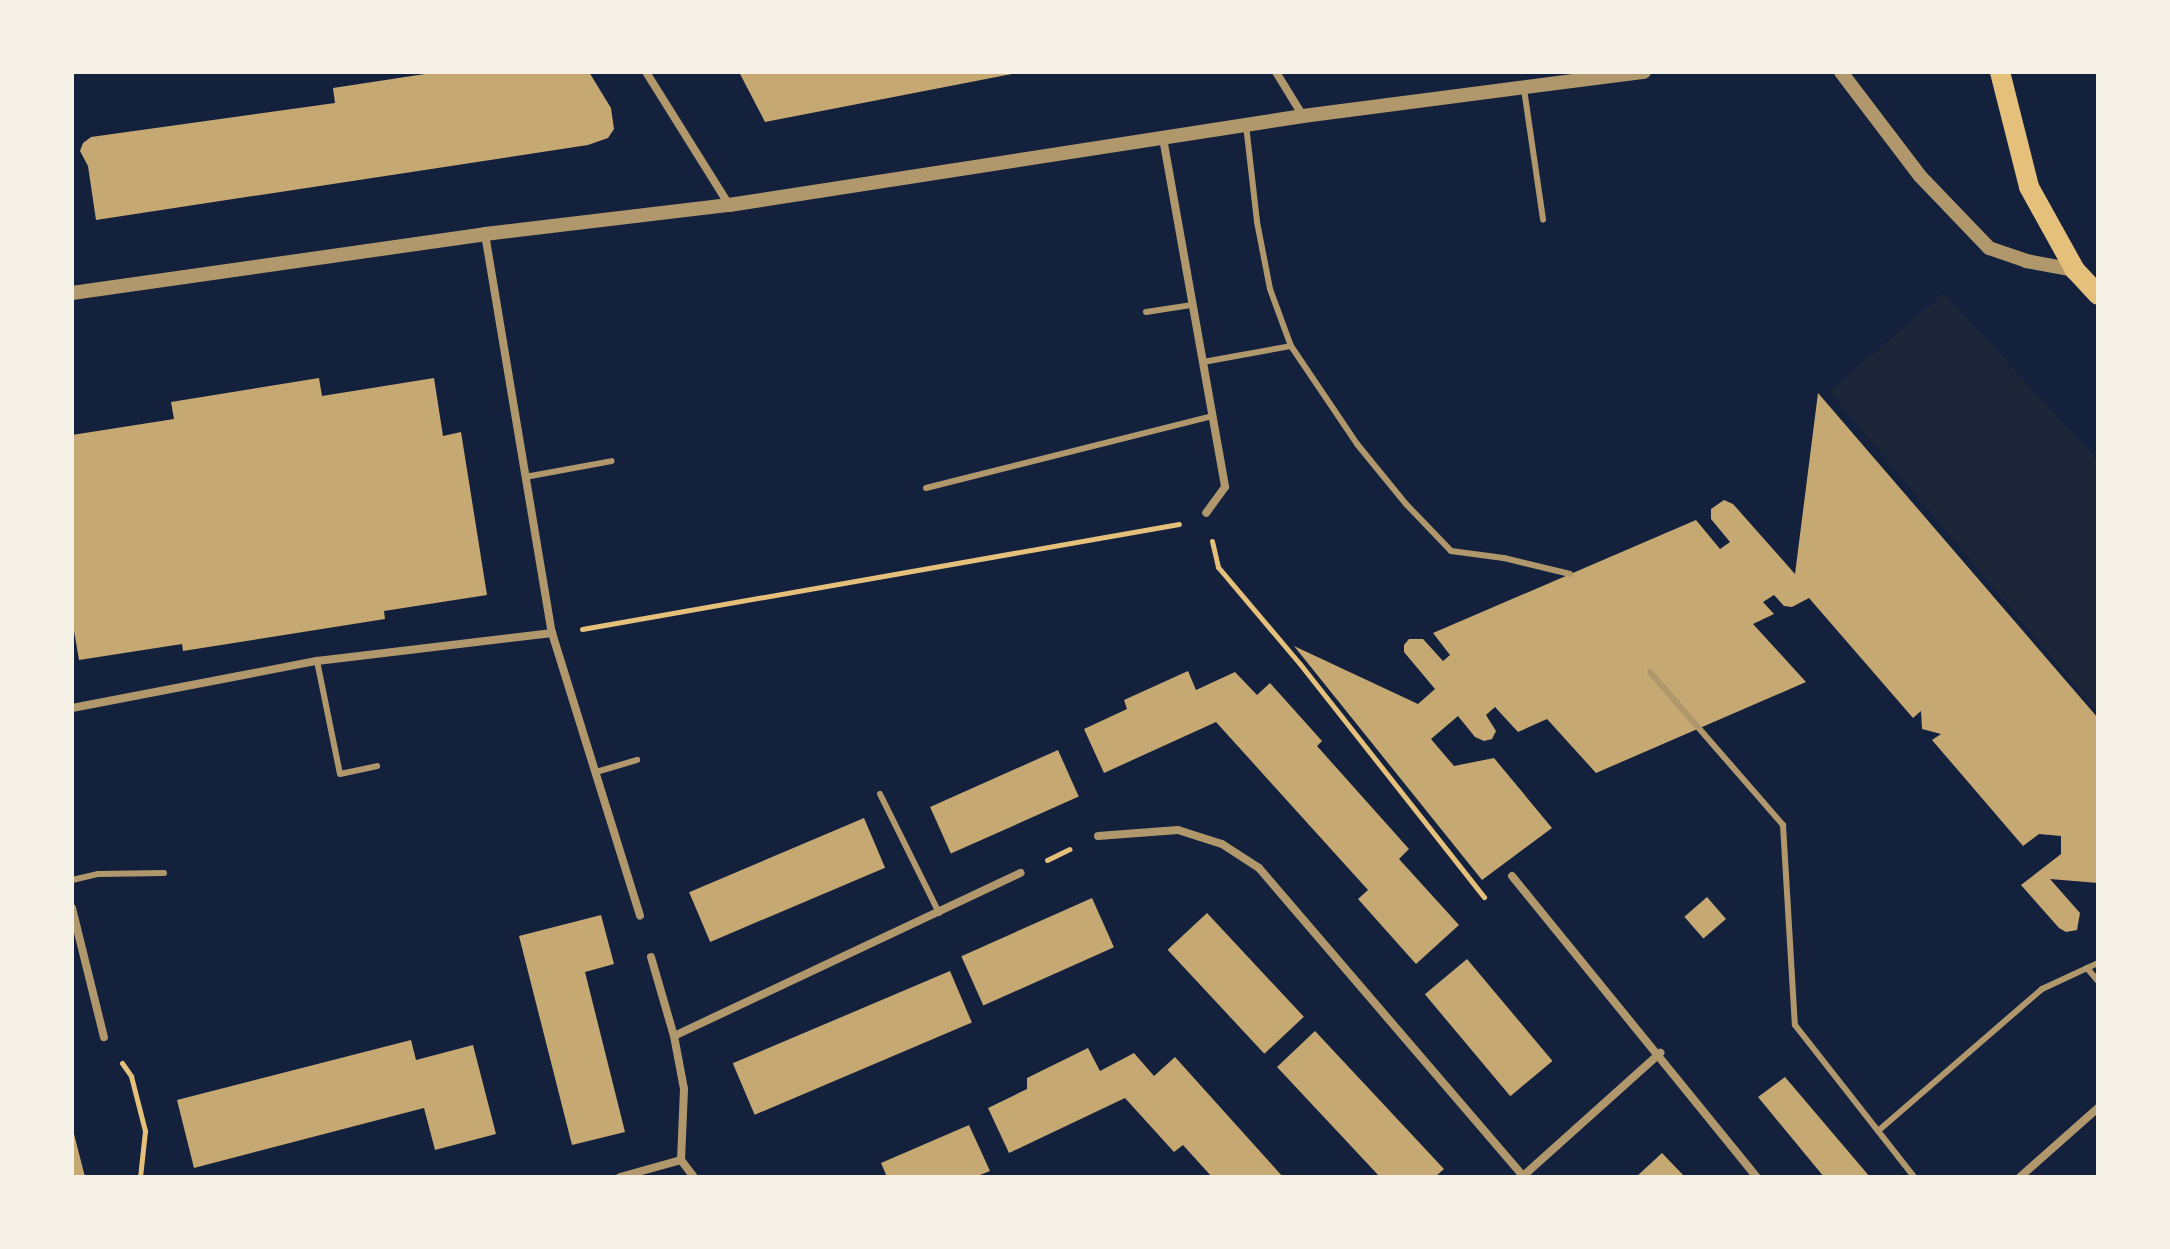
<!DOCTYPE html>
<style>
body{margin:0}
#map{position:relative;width:2170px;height:1249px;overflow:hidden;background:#14213d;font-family:"Work Sans",sans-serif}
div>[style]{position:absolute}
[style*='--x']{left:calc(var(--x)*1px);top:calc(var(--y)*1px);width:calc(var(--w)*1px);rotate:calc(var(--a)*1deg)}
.green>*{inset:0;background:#1d2539}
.building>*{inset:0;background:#c6a872;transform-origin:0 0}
.path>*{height:5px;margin:-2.5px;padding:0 2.5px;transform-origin:2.5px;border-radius:2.5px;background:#e5c07b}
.service>*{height:6px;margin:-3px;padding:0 3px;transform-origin:3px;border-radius:3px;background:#b1986c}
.minor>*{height:8px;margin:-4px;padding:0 4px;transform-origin:4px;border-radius:4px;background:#b1986c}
.tertiary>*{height:14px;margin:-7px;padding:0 7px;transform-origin:7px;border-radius:7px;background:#b1986c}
.primary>*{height:20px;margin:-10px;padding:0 10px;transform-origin:10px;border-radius:10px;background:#e5c07b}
span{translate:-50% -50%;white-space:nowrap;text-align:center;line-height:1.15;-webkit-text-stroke:6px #f6f1e7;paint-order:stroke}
.frame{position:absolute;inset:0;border:74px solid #f6f1e7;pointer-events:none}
</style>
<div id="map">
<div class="green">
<i style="clip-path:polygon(1944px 293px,2098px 461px,2098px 713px,1829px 391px)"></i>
</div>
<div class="building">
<i style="clip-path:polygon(438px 72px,589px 72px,611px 108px,614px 129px,608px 138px,588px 145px,96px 220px,88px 166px,80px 151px,83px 143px,91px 137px,335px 103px,333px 88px)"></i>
<i style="clip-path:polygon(739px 72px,1017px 72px,1017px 73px,765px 122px)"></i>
<i style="clip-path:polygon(319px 378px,322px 396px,434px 378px,443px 436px,461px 432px,487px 595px,384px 611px,385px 619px,183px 651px,182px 644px,79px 660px,72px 619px,72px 435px,174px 419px,171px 402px)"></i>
<i style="clip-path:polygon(1818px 393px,2098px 718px,2098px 883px,2050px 879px,2080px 913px,2077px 930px,2066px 932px,2059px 928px,2021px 885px,2061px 854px,2061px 836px,2039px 834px,2023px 846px,1932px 740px,1941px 734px,1922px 729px,1921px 711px,1913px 718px,1809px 598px,1792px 607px,1784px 606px,1774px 595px,1763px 602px,1774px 614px,1753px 624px,1806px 682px,1596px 773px,1547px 719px,1518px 732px,1495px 707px,1486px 715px,1496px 731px,1492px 739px,1484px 741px,1475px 737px,1458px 716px,1431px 739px,1454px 766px,1494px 758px,1552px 828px,1482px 880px,1294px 646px,1418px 704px,1435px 689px,1404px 652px,1404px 645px,1409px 639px,1423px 639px,1443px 661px,1450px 655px,1433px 633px,1696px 520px,1720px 549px,1730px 542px,1711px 519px,1711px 509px,1724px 500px,1733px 504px,1795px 574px)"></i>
<i style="clip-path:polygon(1188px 671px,1196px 690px,1235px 672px,1257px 695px,1270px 683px,1322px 741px,1317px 746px,1409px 849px,1399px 859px,1459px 925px,1416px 964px,1358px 899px,1368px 890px,1216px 722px,1104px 773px,1084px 729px,1127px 709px,1124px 700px)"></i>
<i style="left:1058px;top:750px;width:51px;height:140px;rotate:66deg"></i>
<i style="left:864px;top:818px;width:54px;height:190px;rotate:67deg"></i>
<i style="left:1707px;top:897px;width:29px;height:30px;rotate:49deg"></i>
<i style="left:1092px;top:898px;width:54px;height:143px;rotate:66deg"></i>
<i style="left:1207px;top:913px;width:142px;height:54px;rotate:47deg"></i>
<i style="clip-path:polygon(601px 915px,614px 964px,585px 972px,625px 1132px,572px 1145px,519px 936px)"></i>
<i style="left:1467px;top:959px;width:133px;height:55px;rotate:50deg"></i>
<i style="left:950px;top:971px;width:56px;height:236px;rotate:67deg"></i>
<i style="clip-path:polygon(1315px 1031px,1444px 1169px,1435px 1177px,1380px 1177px,1277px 1067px)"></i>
<i style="clip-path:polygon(411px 1040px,416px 1060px,473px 1045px,496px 1134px,435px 1150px,424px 1108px,194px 1168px,177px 1100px)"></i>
<i style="clip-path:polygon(1088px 1048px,1100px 1071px,1134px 1053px,1154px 1076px,1175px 1057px,1283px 1177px,1212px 1177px,1183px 1145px,1174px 1152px,1125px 1098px,1009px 1153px,988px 1108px,1027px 1089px,1027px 1078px)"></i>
<i style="clip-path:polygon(1785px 1077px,1870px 1177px,1824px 1177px,1758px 1097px)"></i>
<i style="clip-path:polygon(969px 1125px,990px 1171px,975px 1177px,887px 1177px,881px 1163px)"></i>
<i style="clip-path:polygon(72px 1130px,73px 1130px,85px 1177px,72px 1177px)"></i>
<i style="clip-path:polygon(1662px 1153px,1685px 1177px,1636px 1177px)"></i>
</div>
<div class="path">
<i style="--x:1212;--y:541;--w:27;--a:77"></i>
<i style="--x:1218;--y:567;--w:127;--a:49.8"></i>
<i style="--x:1300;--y:664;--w:297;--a:51.7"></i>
<i style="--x:582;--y:629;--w:606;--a:-9.98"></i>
<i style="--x:1047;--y:860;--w:25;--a:-26"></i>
<i style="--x:122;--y:1063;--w:16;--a:55"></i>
<i style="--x:131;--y:1076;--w:57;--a:75.7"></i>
<i style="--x:145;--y:1131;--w:46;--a:96.2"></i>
</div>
<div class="service">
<i style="--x:1524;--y:89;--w:132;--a:81.7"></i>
<i style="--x:1246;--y:125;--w:98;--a:83.5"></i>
<i style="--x:1257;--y:222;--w:68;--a:79"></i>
<i style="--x:1270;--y:289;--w:61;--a:69.8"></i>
<i style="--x:1291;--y:346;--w:118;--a:56"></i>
<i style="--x:1357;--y:444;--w:77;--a:50.8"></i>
<i style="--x:1406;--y:504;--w:65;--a:46.2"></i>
<i style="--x:1451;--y:551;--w:53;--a:7.5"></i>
<i style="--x:1504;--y:558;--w:68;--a:13.6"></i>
<i style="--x:1146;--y:312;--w:47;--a:-8.7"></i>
<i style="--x:1203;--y:362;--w:89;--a:-10.3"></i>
<i style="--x:525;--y:477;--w:88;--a:-10.4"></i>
<i style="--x:926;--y:488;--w:295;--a:-14.1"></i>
<i style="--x:317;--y:661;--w:115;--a:78.5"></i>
<i style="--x:340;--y:774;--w:38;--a:-12"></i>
<i style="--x:1650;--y:672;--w:203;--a:49"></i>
<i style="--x:1783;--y:825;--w:200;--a:86.6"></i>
<i style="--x:1795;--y:1025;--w:193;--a:51.9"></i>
<i style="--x:596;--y:772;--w:43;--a:-16.3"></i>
<i style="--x:880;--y:794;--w:133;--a:63.6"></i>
<i style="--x:72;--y:880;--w:27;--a:-13"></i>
<i style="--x:98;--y:874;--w:66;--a:-0.9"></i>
<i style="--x:2087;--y:968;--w:17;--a:50"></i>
<i style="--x:1878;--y:1131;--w:217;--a:-40.9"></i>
<i style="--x:2042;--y:989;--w:62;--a:-24.9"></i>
</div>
<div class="minor">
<i style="--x:646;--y:72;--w:157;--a:58"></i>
<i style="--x:1276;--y:72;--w:52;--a:58.5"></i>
<i style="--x:1163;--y:138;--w:354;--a:79.9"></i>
<i style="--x:1225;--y:487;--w:32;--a:126"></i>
<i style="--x:485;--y:234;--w:405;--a:80.5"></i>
<i style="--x:552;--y:633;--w:296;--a:72.7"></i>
<i style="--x:72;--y:708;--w:249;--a:-10.9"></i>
<i style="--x:317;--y:661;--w:237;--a:-6.8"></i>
<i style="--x:1098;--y:836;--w:80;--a:-4.3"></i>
<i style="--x:1178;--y:830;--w:46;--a:17.7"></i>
<i style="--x:1222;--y:844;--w:44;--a:33"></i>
<i style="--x:1259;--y:868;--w:406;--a:49.4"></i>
<i style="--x:1512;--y:876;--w:388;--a:50.9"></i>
<i style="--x:72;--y:908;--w:133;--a:76.1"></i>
<i style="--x:651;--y:957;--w:82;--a:73.8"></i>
<i style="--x:674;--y:1036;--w:54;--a:79.3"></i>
<i style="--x:684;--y:1089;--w:71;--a:92.4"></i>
<i style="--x:681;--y:1160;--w:21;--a:53"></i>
<i style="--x:674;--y:1036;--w:383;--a:-25.2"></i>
<i style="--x:620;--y:1177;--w:63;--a:-15.6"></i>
<i style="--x:1522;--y:1177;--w:186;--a:-41.9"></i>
<i style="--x:2020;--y:1177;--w:104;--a:-41.5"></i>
</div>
<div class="tertiary">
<i style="--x:1841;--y:72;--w:131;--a:52.8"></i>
<i style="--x:1920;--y:176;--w:100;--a:46.2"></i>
<i style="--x:1989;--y:248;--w:39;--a:19"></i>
<i style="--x:2026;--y:261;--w:50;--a:10.4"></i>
<i style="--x:72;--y:293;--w:417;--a:-8.1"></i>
<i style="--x:485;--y:234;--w:246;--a:-6.8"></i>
<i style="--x:729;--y:205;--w:581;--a:-8.81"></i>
<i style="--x:1303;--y:116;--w:344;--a:-7.4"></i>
</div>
<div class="primary">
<i style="--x:2000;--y:72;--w:119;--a:75.8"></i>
<i style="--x:2029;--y:187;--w:95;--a:61"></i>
<i style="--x:2075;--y:270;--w:34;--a:47"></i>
</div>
<div class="frame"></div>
</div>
